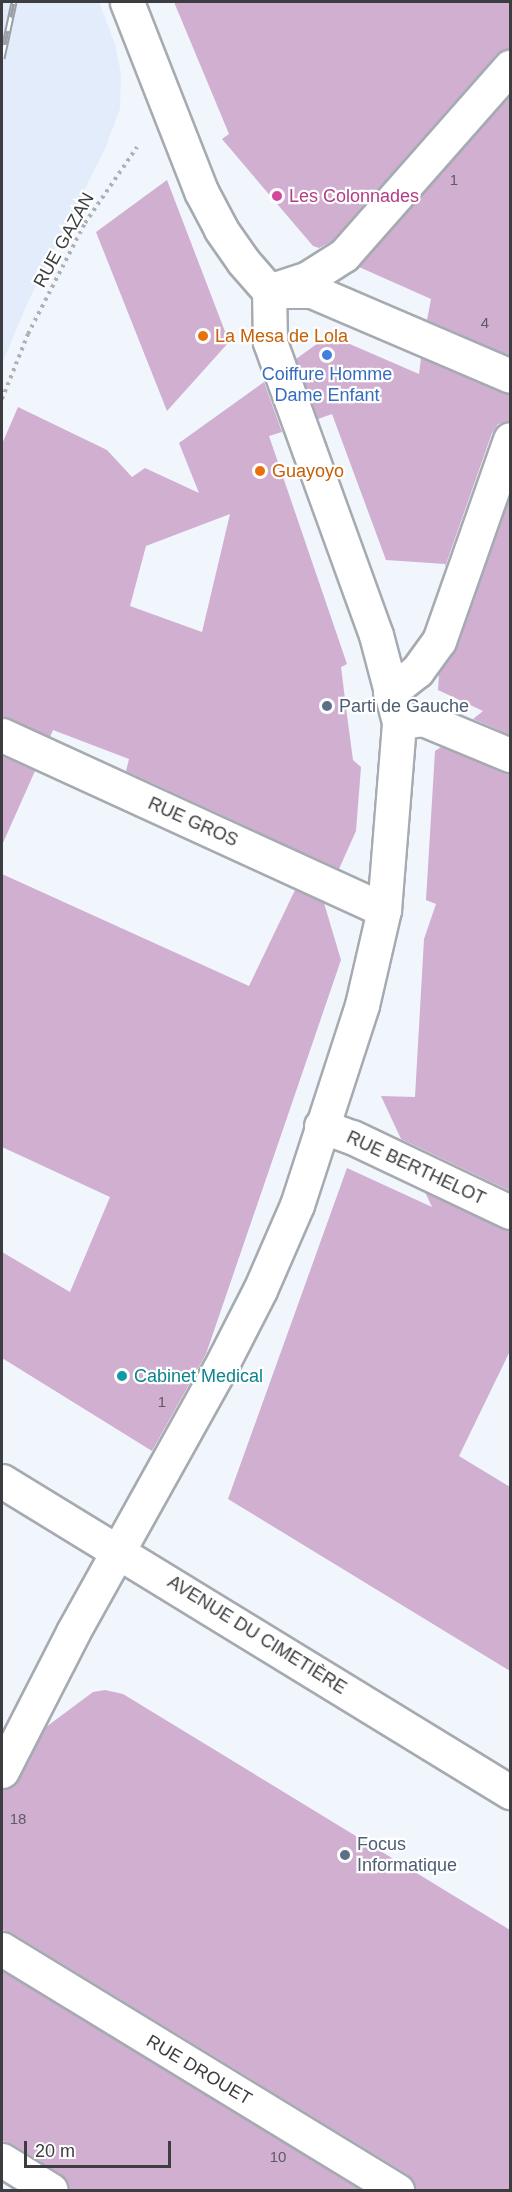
<!DOCTYPE html>
<meta charset="utf-8">
<style>
body{margin:0}
#map{position:relative;width:512px;height:2192px;overflow:hidden;background:#f1f6fd;font-family:Helvetica,sans-serif}
div>[style]{position:absolute}
[style*='--x']{left:calc(var(--x)*1px);top:calc(var(--y)*1px);width:calc(var(--w)*1px);rotate:calc(var(--a)*1deg)}
.built>*{inset:0;background:#e3ecfa}
.building>*{inset:0;background:#d0afd1}
.path>*{height:4px;margin-top:-2px;transform-origin:0;background:repeating-linear-gradient(90deg,#aeb2b8 0 3px,transparent 0 7.5px)}
.roads{filter:drop-shadow(2px 0 #a6aab1) drop-shadow(-2px 0 #a6aab1) drop-shadow(0 2px #a6aab1) drop-shadow(0 -2px #a6aab1)}
.minor>*{height:33px;margin:-16.5px;padding:0 16.5px;transform-origin:16.5px;border-radius:16.5px;background:#fff}
.rail>*{height:7px;margin-top:-3.5px;transform-origin:0;background:repeating-linear-gradient(90deg,#fff 0 14px,#9b9fa4 0 28px);box-sizing:border-box;border-block:2px solid #9b9fa4}
.dots>*{width:16px;height:16px;translate:-50% -50%;box-sizing:border-box;border:3px solid #fff;border-radius:50%}
span{translate:-50% -50%;white-space:nowrap;text-align:center;line-height:1.15;-webkit-text-stroke:4.5px #fff;paint-order:stroke}
.number-label{font-size:15px;color:#605a64}
.number-label span{-webkit-text-stroke-width:0}
.hotel-label{font-size:18px;color:#b23c85}
.left{translate:0 -50%;text-align:left}
.street-label{font-size:18px;color:#3b3d40}
.food-label{font-size:18px;color:#c56008}
.shop-label{font-size:18px;color:#366cbe}
.service-label{font-size:18px;color:#4e5e75}
.culture-label{font-size:18px;color:#0d838f}
.frame{position:absolute;inset:0;border:3px solid #3b3d40;pointer-events:none}
.scale{position:absolute;left:24px;top:2141px;width:147px;height:27px;box-sizing:border-box;border:3px solid #3b3d40;border-top:0;padding-left:8px;font-size:18px;line-height:21px;white-space:nowrap;color:#3b3d40;-webkit-text-stroke:4px #fff;paint-order:stroke}
</style>
<div id="map">
<div class="built">
<i style="clip-path:polygon(2px 2px,99px 2px,115px 44px,121px 73px,120px 109px,105px 149px,28px 302px,2px 364px)"></i>
</div>
<div class="building">
<i style="clip-path:polygon(174px 2px,510px 2px,510px 49px,496px 55px,332px 241px,319px 248px,313px 246px,222px 139px,229px 134px)"></i>
<i style="clip-path:polygon(510px 95px,510px 356px,427px 320px,431px 299px,359px 267px)"></i>
<i style="clip-path:polygon(167px 180px,229px 342px,167px 411px,96px 232px)"></i>
<i style="clip-path:polygon(329px 335px,419px 374px,421px 358px,510px 394px,510px 421px,498px 424px,492px 433px,445px 567px,445px 564px,386px 560px,332px 414px,318px 419px,296px 359px)"></i>
<i style="clip-path:polygon(evenodd,264px 382px,282px 432px,269px 436px,347px 664px,341px 667px,347px 715px,353px 760px,361px 767px,356px 831px,339px 869px,126px 771px,129px 759px,53px 730px,50px 737px,2px 716px,2px 444px,18px 407px,107px 450px,132px 477px,145px 468px,199px 493px,179px 443px,264px 382px,230px 514px,202px 632px,130px 606px,146px 546px,230px 514px)"></i>
<i style="clip-path:polygon(510px 494px,510px 735px,473px 719px,483px 711px,438px 690px,439px 673px,457px 647px)"></i>
<i style="clip-path:polygon(441px 747px,510px 773px,510px 1191px,401px 1139px,381px 1096px,415px 1097px,424px 939px,436px 904px,426px 900px,435px 751px)"></i>
<i style="clip-path:polygon(2px 755px,35px 771px,2px 845px)"></i>
<i style="clip-path:polygon(2px 874px,249px 986px,295px 890px,324px 903px,341px 960px,206px 1354px,152px 1451px,2px 1358px,2px 1252px,70px 1292px,110px 1197px,2px 1147px)"></i>
<i style="clip-path:polygon(347px 1168px,432px 1207px,425px 1192px,510px 1231px,510px 1351px,459px 1456px,510px 1487px,510px 1671px,228px 1499px)"></i>
<i style="clip-path:polygon(105px 1690px,123px 1694px,510px 1930px,510px 2190px,416px 2190px,414px 2182px,407px 2174px,12px 1933px,2px 1930px,2px 1789px,12px 1787px,18px 1780px,46px 1727px,93px 1692px)"></i>
<i style="clip-path:polygon(2px 1971px,362px 2190px,70px 2190px,67px 2181px,61px 2174px,12px 2144px,2px 2141px)"></i>
</div>
<div class="path">
<i style="--x:2;--y:399;--w:70;--a:-68.2"></i>
<i style="--x:28;--y:334;--w:125;--a:-62.8"></i>
<i style="--x:85;--y:223;--w:92;--a:-55.6"></i>
</div>
<div class="roads">
<div class="minor">
<i style="--x:269;--y:291;--w:41;--a:-18.4"></i>
<i style="--x:308;--y:278;--w:43;--a:-32.6"></i>
<i style="--x:344;--y:255;--w:251;--a:-48.6"></i>
<i style="--x:280;--y:291;--w:32;--a:0"></i>
<i style="--x:312;--y:291;--w:215;--a:23.2"></i>
<i style="--x:390;--y:692;--w:34;--a:-38"></i>
<i style="--x:417;--y:671;--w:37;--a:-54"></i>
<i style="--x:439;--y:641;--w:214;--a:-70.6"></i>
<i style="--x:399;--y:722;--w:24;--a:-7"></i>
<i style="--x:423;--y:719;--w:94;--a:22.5"></i>
<i style="--x:2;--y:735;--w:420;--a:24.6"></i>
<i style="--x:321;--y:1126;--w:33;--a:20"></i>
<i style="--x:352;--y:1137;--w:175;--a:25.4"></i>
<i style="--x:2;--y:1481;--w:596;--a:31.48"></i>
<i style="--x:2;--y:1771;--w:156;--a:-62.9"></i>
<i style="--x:73;--y:1632;--w:300;--a:-60.9"></i>
<i style="--x:219;--y:1370;--w:90;--a:-62.9"></i>
<i style="--x:260;--y:1290;--w:93;--a:-66.5"></i>
<i style="--x:297;--y:1205;--w:210;--a:-72"></i>
<i style="--x:362;--y:1005;--w:98;--a:-77"></i>
<i style="--x:384;--y:910;--w:189;--a:-85.4"></i>
<i style="--x:399;--y:722;--w:90;--a:-104.8"></i>
<i style="--x:376;--y:635;--w:312;--a:-109.9"></i>
<i style="--x:270;--y:342;--w:51;--a:-91.1"></i>
<i style="--x:269;--y:291;--w:40;--a:-131"></i>
<i style="--x:243;--y:261;--w:39;--a:-125"></i>
<i style="--x:221;--y:229;--w:43;--a:-117.8"></i>
<i style="--x:201;--y:191;--w:203;--a:-111.4"></i>
<i style="--x:2;--y:1949;--w:463;--a:31.4"></i>
<i style="--x:2;--y:2160;--w:57;--a:31.5"></i>
</div>
</div>
<div class="rail">
<i style="--x:2;--y:58;--w:57;--a:-77.9"></i>
</div>
<div class="dots">
<i style="left:277px;top:196px;background:#d1479c"></i>
<i style="left:203px;top:336px;background:#e8710a"></i>
<i style="left:327px;top:355px;background:#3f7fe0"></i>
<i style="left:260px;top:471px;background:#e8710a"></i>
<i style="left:327px;top:706px;background:#5c6f8a"></i>
<i style="left:122px;top:1376px;background:#0f9aa8"></i>
<i style="left:345px;top:1855px;background:#5c6f8a"></i>
</div>
<div class="number-label">
<span style="left:454px;top:180px">1</span>
<span style="left:485px;top:323px">4</span>
<span style="left:162px;top:1402px">1</span>
<span style="left:18px;top:1819px">18</span>
<span style="left:278px;top:2157px">10</span>
</div>
<div class="hotel-label">
<span class="left" style="left:289px;top:196px">Les Colonnades</span>
</div>
<div class="street-label">
<span style="left:64px;top:240px;rotate:-61deg">RUE GAZAN</span>
<span style="left:193px;top:822px;rotate:24deg">RUE GROS</span>
<span style="left:416px;top:1168px;rotate:25deg">RUE BERTHELOT</span>
<span style="left:257px;top:1635px;rotate:32deg">AVENUE DU CIMETIÈRE</span>
<span style="left:199px;top:2070px;rotate:31deg">RUE DROUET</span>
</div>
<div class="food-label">
<span class="left" style="left:215px;top:336px">La Mesa de Lola</span>
<span class="left" style="left:272px;top:471px">Guayoyo</span>
</div>
<div class="shop-label">
<span style="left:327px;top:385px">Coiffure Homme<br>Dame Enfant</span>
</div>
<div class="service-label">
<span class="left" style="left:339px;top:706px">Parti de Gauche</span>
<span class="left" style="left:357px;top:1855px">Focus<br>Informatique</span>
</div>
<div class="culture-label">
<span class="left" style="left:134px;top:1376px">Cabinet Medical</span>
</div>
<div class="frame"></div>
<div class="scale">20 m</div>
</div>
